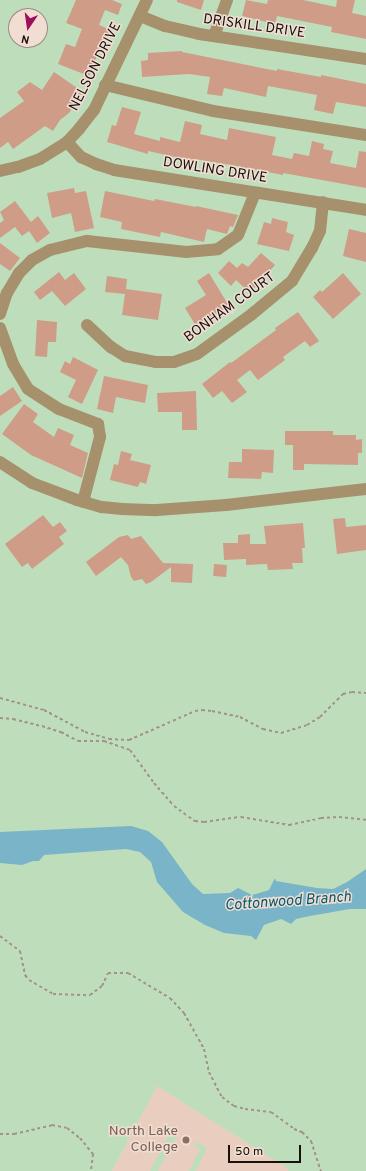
<!DOCTYPE html>
<style>
body{margin:0}
#map{position:relative;width:366px;height:1171px;overflow:hidden;background:#f1ddd2;font-family:Overpass,sans-serif}
div>[style]{position:absolute}
[style*='--x']{left:calc(var(--x)*1px);top:calc(var(--y)*1px);width:calc(var(--w)*1px);rotate:calc(var(--a)*1deg)}
.built>*{inset:0;background:#e9cebf}
.green>*{inset:0;background:#bedebb}
.water>*{inset:0;background:#79b4c8}
.building>*{inset:0;background:#cf9c88;transform-origin:0 0}
.path>*{height:2px;margin-top:-1px;transform-origin:0;background:repeating-linear-gradient(90deg,#a2928a 0 3px,transparent 0 6px)}
.minor>*{height:12px;margin:-6px;padding:0 6px;transform-origin:6px;border-radius:6px;background:#a7916d}
.dots>*{width:11px;height:11px;translate:-50% -50%;box-sizing:border-box;border:2px solid #f1ddd2;border-radius:50%}
span{translate:-50% -50%;white-space:nowrap;text-align:center;line-height:1.15;-webkit-text-stroke:3px #f1ddd2;paint-order:stroke}
.street-label{font-size:14px;color:#17100c}
.education-label{font-size:14px;color:#785e54}
.right{translate:-100% -50%;text-align:right}
.water-label{font-size:15px;color:#05596e;font-style:italic}
.north{position:absolute;left:8px;top:8px;width:40px;height:40px;box-sizing:border-box;background:#f1ddd2;border:1px solid #9a8b83;border-radius:50%;rotate:193deg;font-size:11px;font-weight:700;line-height:16px;text-align:center;color:#17100c}
.north::after{content:'';display:block;margin:auto;width:14px;height:18px;background:#9c0f5d;clip-path:polygon(50% 0,100% 100%,50% 72%,0 100%)}
.scale{position:absolute;left:228px;top:1145px;width:73px;height:18px;box-sizing:border-box;border:2px solid #17100c;border-top:0;padding-left:5px;font-size:12px;line-height:14px;white-space:nowrap;color:#17100c;-webkit-text-stroke:3px #f1ddd2;paint-order:stroke}
</style>
<div id="map">
<div class="built">
<i style="clip-path:polygon(157px 1085px,287px 1168px,288px 1171px,112px 1171px)"></i>
</div>
<div class="green">
<i style="clip-path:polygon(evenodd,0 0,366px 0,366px 1171px,288px 1171px,287px 1168px,157px 1086px,112px 1171px,0 1171px,0 0,16px 16px,40px 16px,40px 40px,16px 40px,16px 16px)"></i>
<i style="clip-path:polygon(166px 1125px,172px 1125px,179px 1130px,179px 1132px,158px 1171px,150px 1171px,170px 1132px,164px 1129px)"></i>
<i style="clip-path:polygon(195px 1143px,199px 1143px,207px 1148px,196px 1171px,189px 1171px,200px 1149px,194px 1145px)"></i>
</div>
<div class="water">
<i style="clip-path:polygon(131px 826px,148px 831px,162px 842px,192px 884px,203px 894px,230px 893px,238px 888px,252px 895px,269px 890px,275px 878px,276px 881px,317px 888px,333px 889px,347px 882px,366px 869px,366px 909px,350px 909px,310px 916px,296px 919px,291px 924px,281px 919px,264px 925px,256px 940px,251px 936px,224px 933px,205px 925px,183px 912px,157px 882px,151px 862px,140px 852px,126px 849px,44px 855px,39px 861px,33px 861px,22px 865px,0 863px,0 832px)"></i>
</div>
<div class="building">
<i style="clip-path:polygon(76px 0,112px 0,122px 4px,118px 15px,105px 10px,99px 25px,111px 30px,107px 39px,104px 38px,89px 76px,58px 64px,66px 44px,75px 47px,82px 29px,66px 23px)"></i>
<i style="clip-path:polygon(177px 0,204px 0,201px 10px,177px 2px)"></i>
<i style="clip-path:polygon(246px 0,267px 4px,268px 0,303px 0,336px 7px,337px 0,355px 0,352px 13px,366px 16px,366px 39px,331px 32px,332px 27px,277px 16px,275px 24px,242px 16px)"></i>
<i style="clip-path:polygon(182px 51px,182px 52px,277px 71px,277px 69px,321px 77px,321px 75px,366px 84px,366px 107px,336px 102px,333px 114px,314px 110px,317px 95px,268px 86px,266px 97px,224px 88px,222px 96px,207px 94px,210px 77px,189px 74px,142px 77px,141px 61px,148px 60px,148px 53px)"></i>
<i style="clip-path:polygon(54px 72px,83px 92px,69px 113px,60px 120px,53px 131px,45px 126px,13px 149px,8px 142px,0 148px,0 118px,24px 101px,17px 92px,30px 82px,42px 90px)"></i>
<i style="clip-path:polygon(122px 107px,141px 112px,134px 134px,160px 141px,160px 137px,180px 142px,185px 121px,202px 125px,200px 134px,227px 140px,229px 128px,276px 137px,272px 155px,292px 159px,294px 153px,309px 156px,312px 141px,324px 144px,323px 149px,333px 151px,330px 163px,356px 168px,359px 151px,366px 152px,366px 188px,283px 173px,283px 175px,237px 166px,194px 159px,194px 161px,148px 151px,148px 154px,107px 142px,112px 125px,116px 126px)"></i>
<i style="clip-path:polygon(74px 188px,75px 193px,86px 191px,94px 228px,75px 232px,71px 213px,52px 218px,47px 193px)"></i>
<i style="clip-path:polygon(105px 191px,154px 201px,155px 199px,196px 207px,196px 206px,238px 215px,233px 227px,230px 226px,227px 234px,207px 229px,204px 242px,161px 232px,160px 237px,121px 229px,122px 222px,100px 217px)"></i>
<i style="clip-path:polygon(15px 201px,31px 222px,38px 216px,50px 233px,37px 243px,29px 231px,22px 236px,15px 227px,0 238px,0 223px,4px 220px,0 212px)"></i>
<i style="clip-path:polygon(272px 218px,288px 222px,286px 232px,294px 235px,289px 251px,257px 244px,264px 222px,271px 224px)"></i>
<i style="clip-path:polygon(349px 229px,366px 233px,366px 262px,343px 256px)"></i>
<i style="clip-path:polygon(0 243px,20px 258px,10px 271px,0 264px)"></i>
<i style="clip-path:polygon(261px 253px,275px 265px,250px 293px,236px 280px,231px 286px,218px 273px,229px 261px,237px 268px,242px 263px,248px 267px)"></i>
<i style="clip-path:polygon(59px 272px,65px 280px,74px 273px,86px 289px,65px 306px,52px 291px,40px 300px,34px 292px)"></i>
<i style="clip-path:polygon(209px 273px,229px 306px,196px 326px,185px 308px,206px 295px,197px 281px)"></i>
<i style="clip-path:polygon(343px 273px,361px 294px,333px 319px,313px 297px,320px 290px,322px 292px)"></i>
<i style="clip-path:polygon(107px 276px,127px 279px,126px 289px,162px 294px,158px 320px,122px 315px,125px 294px,105px 292px)"></i>
<i style="clip-path:polygon(298px 312px,319px 341px,310px 347px,305px 341px,283px 357px,285px 360px,258px 380px,250px 370px,237px 380px,247px 392px,232px 403px,222px 391px,213px 398px,202px 384px,230px 362px,231px 363px,276px 330px,275px 328px)"></i>
<i style="clip-path:polygon(37px 320px,57px 322px,56px 342px,48px 342px,47px 357px,35px 356px)"></i>
<i style="clip-path:polygon(73px 357px,98px 370px,82px 404px,68px 397px,76px 380px,60px 372px,65px 361px,70px 364px)"></i>
<i style="clip-path:polygon(104px 376px,148px 385px,145px 403px,116px 397px,113px 413px,97px 409px)"></i>
<i style="clip-path:polygon(13px 387px,22px 401px,0 416px,0 396px)"></i>
<i style="clip-path:polygon(196px 391px,197px 430px,182px 430px,182px 412px,158px 412px,157px 393px)"></i>
<i style="clip-path:polygon(24px 404px,38px 414px,33px 422px,54px 437px,58px 428px,74px 435px,70px 445px,88px 453px,82px 478px,31px 455px,2px 434px)"></i>
<i style="clip-path:polygon(285px 431px,333px 431px,333px 435px,356px 435px,356px 440px,362px 439px,362px 453px,358px 453px,358px 465px,304px 464px,304px 470px,293px 470px,293px 445px,285px 445px)"></i>
<i style="clip-path:polygon(242px 449px,274px 450px,273px 473px,262px 472px,261px 479px,228px 478px,229px 462px,242px 462px)"></i>
<i style="clip-path:polygon(121px 451px,132px 454px,130px 460px,151px 465px,146px 484px,140px 482px,138px 487px,110px 480px,114px 464px,118px 465px)"></i>
<i style="clip-path:polygon(43px 515px,53px 527px,60px 522px,67px 531px,59px 537px,64px 544px,32px 569px,28px 563px,22px 567px,5px 544px)"></i>
<i style="clip-path:polygon(345px 518px,346px 527px,366px 525px,366px 550px,337px 554px,333px 519px)"></i>
<i style="clip-path:polygon(303px 523px,305px 548px,302px 548px,303px 563px,292px 563px,293px 569px,268px 570px,267px 564px,246px 565px,246px 559px,224px 560px,223px 543px,238px 543px,238px 535px,250px 534px,250px 544px,266px 544px,264px 526px)"></i>
<i style="clip-path:polygon(128px 535px,131px 539px,141px 536px,163px 563px,193px 564px,192px 583px,171px 582px,171px 567px,151px 582px,146px 584px,142px 579px,134px 581px,131px 577px,128px 565px,121px 557px,96px 576px,86px 562px,119px 537px)"></i>
<i style="left:214px;top:564px;width:13px;height:12px;rotate:4deg"></i>
</div>
<div class="path">
<i style="--x:0;--y:698;--w:46;--a:15.3"></i>
<i style="--x:44;--y:710;--w:47;--a:28.2"></i>
<i style="--x:85;--y:732;--w:25;--a:16"></i>
<i style="--x:109;--y:739;--w:20;--a:3"></i>
<i style="--x:129;--y:740;--w:72;--a:-23.7"></i>
<i style="--x:195;--y:711;--w:7;--a:-8"></i>
<i style="--x:202;--y:710;--w:10;--a:6"></i>
<i style="--x:212;--y:711;--w:29;--a:12"></i>
<i style="--x:240;--y:717;--w:26;--a:28"></i>
<i style="--x:263;--y:729;--w:18;--a:13"></i>
<i style="--x:281;--y:733;--w:27;--a:-17"></i>
<i style="--x:307;--y:725;--w:15;--a:-32"></i>
<i style="--x:320;--y:717;--w:33;--a:-45"></i>
<i style="--x:343;--y:694;--w:9;--a:-13"></i>
<i style="--x:352;--y:692;--w:14;--a:4"></i>
<i style="--x:0;--y:718;--w:13;--a:4"></i>
<i style="--x:13;--y:719;--w:30;--a:14"></i>
<i style="--x:42;--y:726;--w:20;--a:18"></i>
<i style="--x:61;--y:732;--w:19;--a:28"></i>
<i style="--x:78;--y:741;--w:26;--a:0"></i>
<i style="--x:104;--y:741;--w:28;--a:19"></i>
<i style="--x:130;--y:750;--w:41;--a:54"></i>
<i style="--x:154;--y:783;--w:30;--a:49"></i>
<i style="--x:174;--y:806;--w:26;--a:36"></i>
<i style="--x:195;--y:821;--w:9;--a:6"></i>
<i style="--x:204;--y:822;--w:37;--a:-8"></i>
<i style="--x:241;--y:817;--w:49;--a:9.5"></i>
<i style="--x:289;--y:825;--w:33;--a:-12"></i>
<i style="--x:321;--y:818;--w:18;--a:-3"></i>
<i style="--x:339;--y:817;--w:27;--a:6"></i>
<i style="--x:0;--y:936;--w:25;--a:37"></i>
<i style="--x:20;--y:951;--w:25;--a:78"></i>
<i style="--x:25;--y:975;--w:6;--a:51"></i>
<i style="--x:29;--y:980;--w:28;--a:30"></i>
<i style="--x:53;--y:994;--w:37;--a:2"></i>
<i style="--x:90;--y:995;--w:15;--a:-37"></i>
<i style="--x:102;--y:986;--w:14;--a:-65"></i>
<i style="--x:108;--y:973;--w:20;--a:0"></i>
<i style="--x:128;--y:973;--w:49;--a:30.8"></i>
<i style="--x:170;--y:998;--w:21;--a:47"></i>
<i style="--x:184;--y:1013;--w:41;--a:60.9"></i>
<i style="--x:204;--y:1049;--w:24;--a:78"></i>
<i style="--x:209;--y:1072;--w:28;--a:63"></i>
<i style="--x:222;--y:1097;--w:15;--a:37"></i>
<i style="--x:234;--y:1106;--w:11;--a:15"></i>
<i style="--x:245;--y:1109;--w:26;--a:7"></i>
<i style="--x:271;--y:1112;--w:29;--a:36"></i>
<i style="--x:294;--y:1129;--w:9;--a:21"></i>
<i style="--x:302;--y:1132;--w:13;--a:45"></i>
<i style="--x:311;--y:1141;--w:32;--a:72"></i>
<i style="--x:0;--y:1134;--w:14;--a:0"></i>
<i style="--x:14;--y:1134;--w:39;--a:-13"></i>
<i style="--x:52;--y:1125;--w:15;--a:11"></i>
<i style="--x:67;--y:1128;--w:16;--a:38"></i>
<i style="--x:80;--y:1138;--w:21;--a:51"></i>
<i style="--x:93;--y:1154;--w:17;--a:97"></i>
</div>
<div class="minor">
<i style="--x:140;--y:16;--w:27;--a:22"></i>
<i style="--x:165;--y:26;--w:35;--a:13"></i>
<i style="--x:199;--y:34;--w:169;--a:8.5"></i>
<i style="--x:214;--y:36;--w:38;--a:-70"></i>
<i style="--x:105;--y:85;--w:111;--a:13.5"></i>
<i style="--x:213;--y:111;--w:155;--a:8.9"></i>
<i style="--x:67;--y:142;--w:21;--a:47"></i>
<i style="--x:81;--y:157;--w:17;--a:25"></i>
<i style="--x:96;--y:164;--w:19;--a:18"></i>
<i style="--x:114;--y:170;--w:255;--a:9"></i>
<i style="--x:0;--y:171;--w:18;--a:-13"></i>
<i style="--x:18;--y:167;--w:23;--a:-20"></i>
<i style="--x:40;--y:159;--w:32;--a:-32"></i>
<i style="--x:67;--y:142;--w:18;--a:-47"></i>
<i style="--x:79;--y:129;--w:24;--a:-52"></i>
<i style="--x:94;--y:110;--w:122;--a:-64.3"></i>
<i style="--x:0;--y:314;--w:22;--a:-72"></i>
<i style="--x:7;--y:293;--w:23;--a:-59"></i>
<i style="--x:19;--y:273;--w:18;--a:-45"></i>
<i style="--x:32;--y:260;--w:21;--a:-29"></i>
<i style="--x:50;--y:250;--w:38;--a:-14"></i>
<i style="--x:87;--y:241;--w:100;--a:6.3"></i>
<i style="--x:186;--y:252;--w:32;--a:-5"></i>
<i style="--x:218;--y:249;--w:24;--a:-35"></i>
<i style="--x:238;--y:235;--w:45;--a:-68"></i>
<i style="--x:87;--y:325;--w:33;--a:43"></i>
<i style="--x:111;--y:347;--w:17;--a:33"></i>
<i style="--x:125;--y:356;--w:32;--a:11"></i>
<i style="--x:156;--y:362;--w:18;--a:0"></i>
<i style="--x:174;--y:362;--w:24;--a:-19"></i>
<i style="--x:197;--y:354;--w:68;--a:-36"></i>
<i style="--x:252;--y:314;--w:52;--a:-39.5"></i>
<i style="--x:292;--y:281;--w:39;--a:-59"></i>
<i style="--x:312;--y:248;--w:19;--a:-65"></i>
<i style="--x:320;--y:231;--w:29;--a:-84"></i>
<i style="--x:0;--y:328;--w:38;--a:70"></i>
<i style="--x:13;--y:364;--w:29;--a:59"></i>
<i style="--x:28;--y:389;--w:37;--a:33"></i>
<i style="--x:59;--y:409;--w:42;--a:21"></i>
<i style="--x:98;--y:424;--w:13;--a:81"></i>
<i style="--x:100;--y:437;--w:67;--a:104.7"></i>
<i style="--x:0;--y:462;--w:38;--a:33"></i>
<i style="--x:32;--y:483;--w:48;--a:20.7"></i>
<i style="--x:77;--y:500;--w:26;--a:16"></i>
<i style="--x:102;--y:507;--w:20;--a:6"></i>
<i style="--x:122;--y:509;--w:35;--a:2"></i>
<i style="--x:157;--y:510;--w:69;--a:-4.1"></i>
<i style="--x:226;--y:505;--w:141;--a:-6.5"></i>
</div>
<div class="dots">
<i style="left:186px;top:1140px;background:#8d6e63"></i>
</div>
<div class="street-label">
<span style="left:254px;top:27px;rotate:8deg">DRISKILL DRIVE</span>
<span style="left:96px;top:67px;rotate:-63deg">NELSON DRIVE</span>
<span style="left:215px;top:171px;rotate:9deg">DOWLING DRIVE</span>
<span style="left:230px;top:308px;rotate:-36deg">BONHAM COURT</span>
</div>
<div class="education-label">
<span class="right" style="left:178px;top:1140px">North Lake<br>College</span>
</div>
<div class="water-label">
<span style="left:288px;top:902px;rotate:-4deg">Cottonwood Branch</span>
</div>
<div class="north">N</div>
<div class="scale">50 m</div>
</div>
